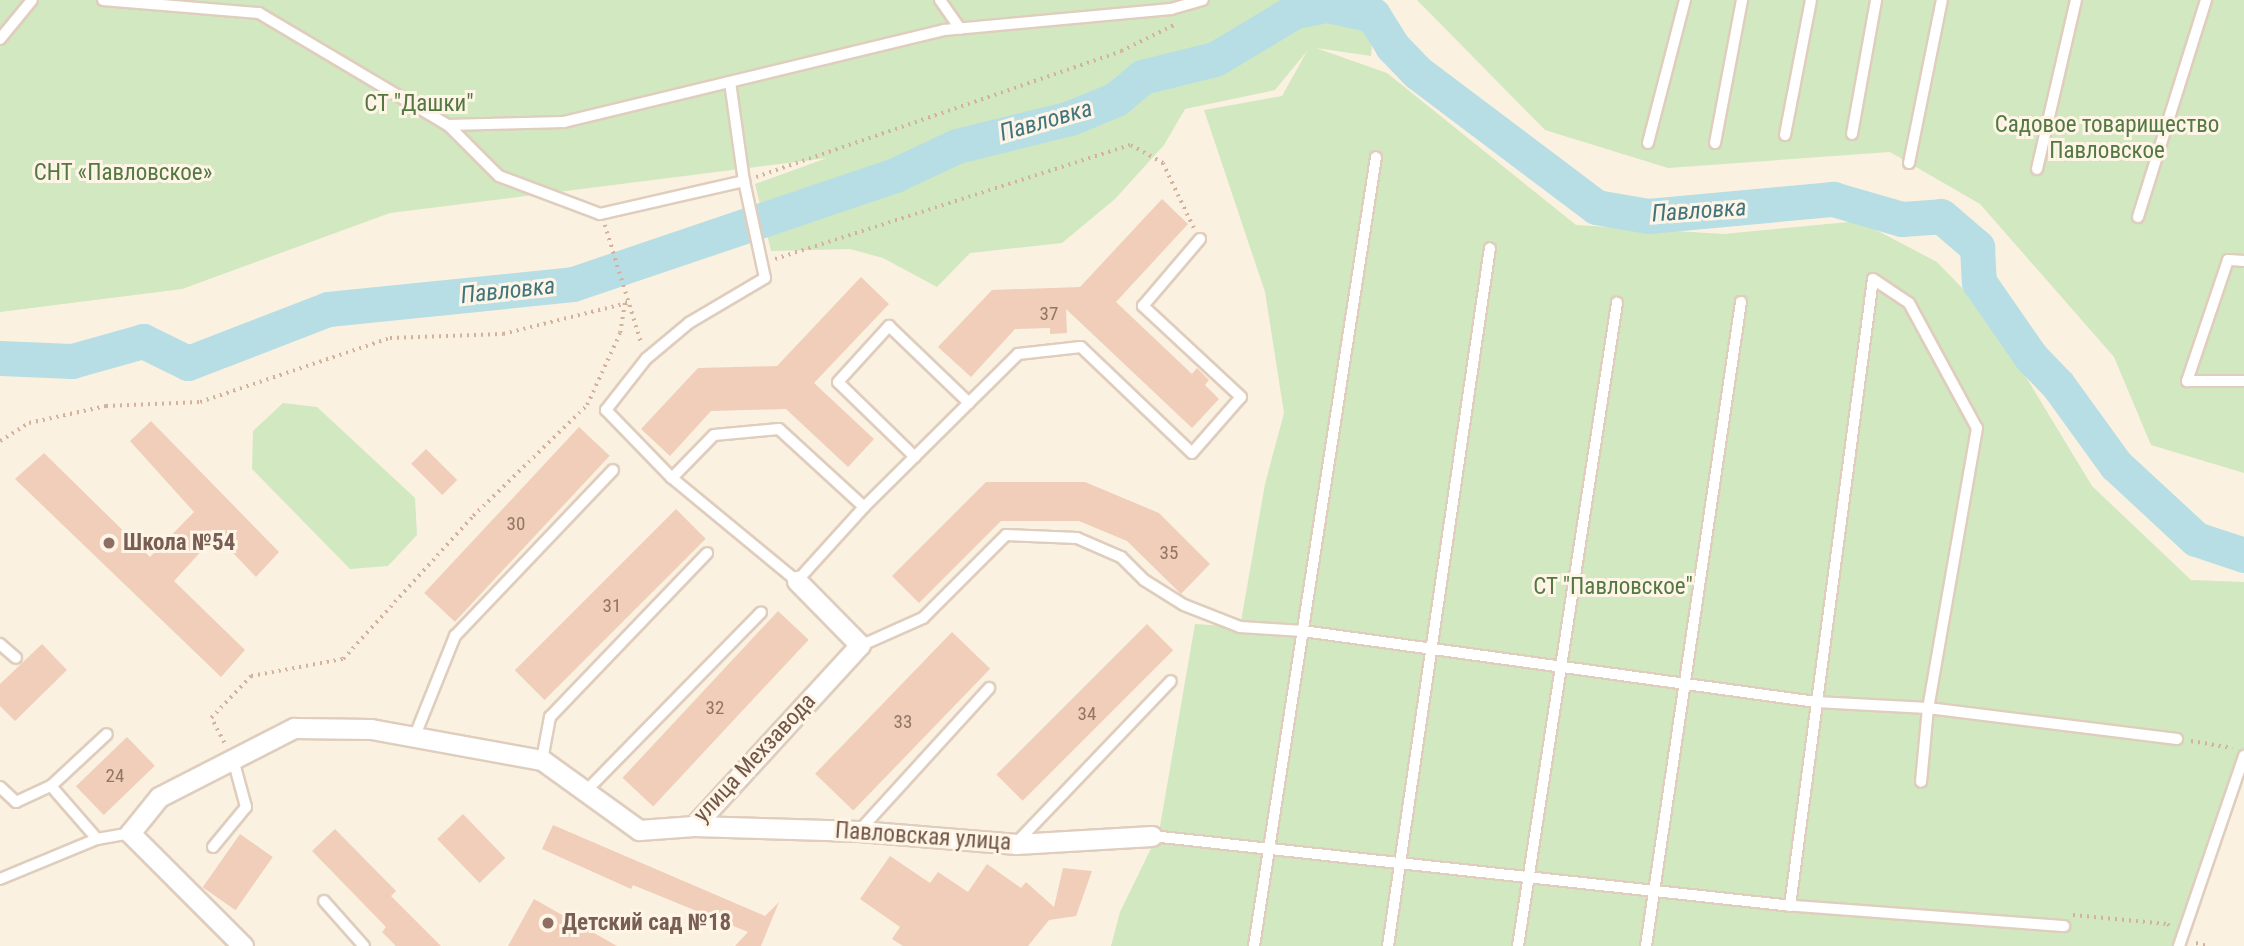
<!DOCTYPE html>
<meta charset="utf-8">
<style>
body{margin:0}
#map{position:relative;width:2244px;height:946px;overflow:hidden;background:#fbf1e1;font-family:"Roboto Condensed",sans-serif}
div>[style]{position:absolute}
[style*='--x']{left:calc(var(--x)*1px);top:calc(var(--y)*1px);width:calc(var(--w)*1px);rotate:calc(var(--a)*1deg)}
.green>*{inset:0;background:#d1e8c0}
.river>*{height:35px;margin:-17.5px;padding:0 17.5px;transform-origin:17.5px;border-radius:17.5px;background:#b7dee4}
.building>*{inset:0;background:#f0ceb9;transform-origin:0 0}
.path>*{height:3.5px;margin-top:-1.75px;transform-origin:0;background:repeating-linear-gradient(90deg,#d4b19d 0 2px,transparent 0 7px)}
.roads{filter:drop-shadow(2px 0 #dfcdbd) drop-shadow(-2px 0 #dfcdbd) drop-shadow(0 2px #dfcdbd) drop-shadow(0 -2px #dfcdbd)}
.service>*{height:10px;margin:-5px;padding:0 5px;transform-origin:5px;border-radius:5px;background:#fff}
.minor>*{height:19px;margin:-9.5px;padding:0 9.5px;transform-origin:9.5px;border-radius:9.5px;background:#fff}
.dots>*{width:19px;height:19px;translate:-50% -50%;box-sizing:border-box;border:4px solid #fff5e7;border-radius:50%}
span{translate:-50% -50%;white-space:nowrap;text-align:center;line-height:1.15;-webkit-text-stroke:6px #fff5e7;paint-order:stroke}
.number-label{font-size:19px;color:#927565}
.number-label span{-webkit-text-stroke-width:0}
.park-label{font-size:23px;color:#537842}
.education-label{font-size:23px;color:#785e54;font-weight:700}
.left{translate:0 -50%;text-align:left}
.street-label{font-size:23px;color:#725749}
.water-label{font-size:24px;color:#40757e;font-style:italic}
</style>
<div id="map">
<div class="green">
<i style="clip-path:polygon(0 0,1376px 0,1371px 56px,1316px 48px,1387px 73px,1576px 225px,1724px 234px,1859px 221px,1937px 262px,1989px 316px,2092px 486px,2191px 580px,2244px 582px,2244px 778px,2177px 946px,1111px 946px,1120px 912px,1159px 832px,1195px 624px,1240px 627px,1265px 484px,1284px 413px,1265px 292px,1204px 110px,1282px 96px,1307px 51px,1275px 90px,1185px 109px,1164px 145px,1115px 199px,1062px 243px,970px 253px,937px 287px,883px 258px,850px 249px,771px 251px,755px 184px,827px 158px,390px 213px,182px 289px,0 312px)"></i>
<i style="clip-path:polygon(1417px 0,2244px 0,2244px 473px,2151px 445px,2114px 357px,1980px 204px,1890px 152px,1668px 168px,1545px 130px)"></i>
<i style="clip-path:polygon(283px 403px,317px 407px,415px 498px,417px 535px,388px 566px,350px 569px,252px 469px,253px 431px)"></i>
</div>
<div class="river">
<i style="--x:0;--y:358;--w:72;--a:2.4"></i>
<i style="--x:72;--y:361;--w:74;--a:-15.7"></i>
<i style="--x:143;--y:341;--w:50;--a:26.1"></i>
<i style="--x:188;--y:363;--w:150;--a:-21.1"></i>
<i style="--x:328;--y:309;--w:246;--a:-5.8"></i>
<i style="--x:573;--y:284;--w:340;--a:-18.7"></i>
<i style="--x:895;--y:175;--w:68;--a:-25.1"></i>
<i style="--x:957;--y:146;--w:116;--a:-13.9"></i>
<i style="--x:1070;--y:118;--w:50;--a:-22.4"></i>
<i style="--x:1116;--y:99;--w:34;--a:-40"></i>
<i style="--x:1142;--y:77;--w:75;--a:-13.9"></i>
<i style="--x:1215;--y:59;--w:93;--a:-31"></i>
<i style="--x:1295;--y:11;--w:33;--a:-11"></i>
<i style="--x:1327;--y:5;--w:47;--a:12.3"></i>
<i style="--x:1373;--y:15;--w:36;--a:58"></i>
<i style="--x:1392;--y:46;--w:36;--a:46"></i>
<i style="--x:1417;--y:72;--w:224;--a:37"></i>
<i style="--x:1596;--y:207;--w:53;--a:9.8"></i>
<i style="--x:1648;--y:216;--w:186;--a:-5.3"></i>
<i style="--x:1833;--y:199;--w:72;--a:16.2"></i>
<i style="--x:1902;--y:219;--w:39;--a:-4"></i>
<i style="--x:1941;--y:216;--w:48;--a:40.7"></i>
<i style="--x:1977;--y:247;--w:35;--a:87"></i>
<i style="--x:1979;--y:282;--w:91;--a:55.3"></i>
<i style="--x:2031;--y:357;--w:39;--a:46"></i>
<i style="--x:2058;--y:385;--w:99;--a:54.1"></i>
<i style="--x:2116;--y:465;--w:109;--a:42.8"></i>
<i style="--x:2196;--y:539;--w:51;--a:18.4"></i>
</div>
<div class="building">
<i style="clip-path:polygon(1162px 199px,1188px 224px,1116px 302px,1192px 374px,1197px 368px,1209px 380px,1205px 385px,1219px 399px,1192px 428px,1066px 309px,1067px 333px,1050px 334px,1050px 328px,1015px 329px,971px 377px,938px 347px,992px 290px,1080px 287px)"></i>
<i style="clip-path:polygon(861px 277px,889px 304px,814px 383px,874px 439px,848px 467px,786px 409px,711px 411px,670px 456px,641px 429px,698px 368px,777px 366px)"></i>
<i style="clip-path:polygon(151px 421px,279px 552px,256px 577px,216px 535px,174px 581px,245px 650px,221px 677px,15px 479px,44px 453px,150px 557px,194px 512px,130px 441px)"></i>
<i style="left:579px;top:427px;width:42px;height:227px;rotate:43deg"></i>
<i style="left:426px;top:449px;width:44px;height:21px;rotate:45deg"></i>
<i style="clip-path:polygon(986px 482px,1085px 482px,1159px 513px,1210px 564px,1181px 594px,1127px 541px,1079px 521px,1001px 521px,919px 603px,892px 576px)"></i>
<i style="left:676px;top:509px;width:42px;height:228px;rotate:45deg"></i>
<i style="left:778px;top:611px;width:42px;height:228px;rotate:43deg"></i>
<i style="left:1147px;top:624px;width:37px;height:213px;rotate:45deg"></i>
<i style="left:952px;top:632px;width:53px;height:197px;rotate:44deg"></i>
<i style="clip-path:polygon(42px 644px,67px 670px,15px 721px,0 706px,0 684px)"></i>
<i style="left:127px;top:737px;width:40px;height:71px;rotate:46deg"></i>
<i style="left:463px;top:814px;width:61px;height:36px;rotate:46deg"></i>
<i style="clip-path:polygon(553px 825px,765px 916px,779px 902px,761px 946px,735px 946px,748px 932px,633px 885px,631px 889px,542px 849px)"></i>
<i style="clip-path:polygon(335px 829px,396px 891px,391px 896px,441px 946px,396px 946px,382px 932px,386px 927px,312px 851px)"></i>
<i style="left:240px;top:834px;width:40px;height:65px;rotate:35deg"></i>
<i style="clip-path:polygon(890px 856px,930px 883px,938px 872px,968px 892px,987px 864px,1021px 888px,1026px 882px,1054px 907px,1063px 868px,1092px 871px,1076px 916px,1049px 920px,1028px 946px,903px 946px,892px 939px,900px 927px,860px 899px)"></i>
<i style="clip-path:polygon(534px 899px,617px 946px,508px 946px)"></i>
</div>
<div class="path">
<i style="--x:756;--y:177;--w:386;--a:-19"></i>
<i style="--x:1121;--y:51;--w:61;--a:-26.1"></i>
<i style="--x:605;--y:225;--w:126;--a:72.9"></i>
<i style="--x:775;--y:259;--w:374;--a:-17.8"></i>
<i style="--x:1131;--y:145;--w:37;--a:29"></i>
<i style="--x:1163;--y:163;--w:72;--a:64.5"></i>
<i style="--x:0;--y:441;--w:34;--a:-32"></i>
<i style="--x:29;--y:423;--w:79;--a:-12.4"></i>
<i style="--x:106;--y:406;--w:94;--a:-2.4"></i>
<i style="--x:200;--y:402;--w:200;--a:-18.6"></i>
<i style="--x:390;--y:338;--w:113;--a:-2"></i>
<i style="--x:503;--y:334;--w:132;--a:-14"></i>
<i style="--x:2191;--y:741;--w:42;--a:9.7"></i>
<i style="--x:224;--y:743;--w:28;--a:-117"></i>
<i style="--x:211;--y:718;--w:58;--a:-46.4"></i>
<i style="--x:251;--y:676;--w:94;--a:-10.5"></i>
<i style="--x:343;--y:659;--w:193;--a:-47.7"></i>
<i style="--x:473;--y:516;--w:159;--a:-44.2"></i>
<i style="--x:587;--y:405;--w:79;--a:-65.4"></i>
<i style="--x:620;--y:333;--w:30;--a:-81"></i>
<i style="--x:2073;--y:915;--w:95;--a:5.4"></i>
<i style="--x:2168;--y:924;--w:6;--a:51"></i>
<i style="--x:2196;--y:943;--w:11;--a:15"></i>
</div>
<div class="roads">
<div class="service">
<i style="--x:103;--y:0;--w:157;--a:4.8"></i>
<i style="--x:259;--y:13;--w:220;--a:30.7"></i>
<i style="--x:448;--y:125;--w:116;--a:-1.5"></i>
<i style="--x:564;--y:122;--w:391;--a:-13.6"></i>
<i style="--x:944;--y:30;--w:228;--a:-5.3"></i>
<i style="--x:1171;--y:9;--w:33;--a:-16"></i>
<i style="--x:940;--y:0;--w:35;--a:55"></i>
<i style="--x:0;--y:39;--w:50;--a:-50.6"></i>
<i style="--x:730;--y:82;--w:100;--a:82"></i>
<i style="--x:744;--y:181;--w:99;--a:77.8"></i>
<i style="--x:765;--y:278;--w:88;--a:149.4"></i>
<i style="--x:689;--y:323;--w:56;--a:140.1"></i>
<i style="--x:646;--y:359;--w:65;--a:128.1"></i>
<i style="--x:606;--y:410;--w:95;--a:45.9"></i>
<i style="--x:672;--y:478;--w:162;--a:39.5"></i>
<i style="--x:797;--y:581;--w:100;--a:-47.8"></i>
<i style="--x:864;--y:507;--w:217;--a:-44.8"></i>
<i style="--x:1018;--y:354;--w:63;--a:-6.3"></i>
<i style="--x:1081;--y:347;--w:153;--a:43.7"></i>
<i style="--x:1192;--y:453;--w:74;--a:-48.8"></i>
<i style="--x:1241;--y:397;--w:134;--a:-137.1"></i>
<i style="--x:1143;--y:306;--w:88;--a:-49.6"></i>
<i style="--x:448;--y:125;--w:72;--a:45"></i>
<i style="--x:499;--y:176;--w:108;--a:20.6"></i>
<i style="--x:600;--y:214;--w:148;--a:-12.9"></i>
<i style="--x:1852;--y:134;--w:136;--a:-79.8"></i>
<i style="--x:1785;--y:135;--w:137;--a:-79.1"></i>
<i style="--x:1648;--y:143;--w:148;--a:-75.5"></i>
<i style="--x:1715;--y:143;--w:146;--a:-79.3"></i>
<i style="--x:1909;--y:163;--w:166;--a:-78.6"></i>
<i style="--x:2037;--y:169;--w:173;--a:-77"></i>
<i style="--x:2138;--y:217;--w:227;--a:-72.6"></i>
<i style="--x:2244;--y:261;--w:16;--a:-176"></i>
<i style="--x:2228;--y:260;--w:128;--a:108.7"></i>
<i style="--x:2187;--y:381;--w:57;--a:0"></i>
<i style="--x:915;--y:457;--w:107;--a:-135.8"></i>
<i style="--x:838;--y:382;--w:76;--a:-47.7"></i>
<i style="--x:889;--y:326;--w:111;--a:43.9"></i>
<i style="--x:672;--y:478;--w:60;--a:-45.7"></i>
<i style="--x:714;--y:435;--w:65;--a:-5.3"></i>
<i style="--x:779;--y:429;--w:115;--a:42.5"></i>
<i style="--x:0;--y:644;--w:21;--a:41"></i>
<i style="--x:860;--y:646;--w:69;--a:-24"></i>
<i style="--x:923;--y:618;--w:117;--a:-45"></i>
<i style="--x:1006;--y:535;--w:71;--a:2.4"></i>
<i style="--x:1077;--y:538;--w:48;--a:23.4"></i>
<i style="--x:1121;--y:557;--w:33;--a:45"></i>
<i style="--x:1144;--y:580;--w:47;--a:32"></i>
<i style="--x:1184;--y:605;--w:60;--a:21.4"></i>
<i style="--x:1240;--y:627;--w:63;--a:3.6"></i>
<i style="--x:1303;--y:631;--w:518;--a:7.88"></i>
<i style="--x:1816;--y:702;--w:112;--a:3.1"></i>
<i style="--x:1928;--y:708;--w:251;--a:7.1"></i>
<i style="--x:416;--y:733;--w:105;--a:-68.1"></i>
<i style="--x:455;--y:636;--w:229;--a:-46.4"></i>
<i style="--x:542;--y:760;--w:44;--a:-79.5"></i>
<i style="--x:550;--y:717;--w:227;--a:-46.2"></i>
<i style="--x:51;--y:786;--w:76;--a:-42.9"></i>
<i style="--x:0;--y:787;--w:22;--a:43"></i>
<i style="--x:16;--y:802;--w:38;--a:-25"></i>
<i style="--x:51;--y:786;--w:70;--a:49"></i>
<i style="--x:97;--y:839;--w:34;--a:-10"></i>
<i style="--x:586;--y:791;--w:250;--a:-45.6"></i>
<i style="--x:860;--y:830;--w:192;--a:-47.7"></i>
<i style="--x:1152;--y:836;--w:635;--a:6.24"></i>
<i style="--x:1783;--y:905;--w:282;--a:4.3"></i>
<i style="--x:1018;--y:841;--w:221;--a:-46.3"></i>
<i style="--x:213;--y:847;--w:52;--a:-50.5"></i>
<i style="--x:246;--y:807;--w:50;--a:-105.2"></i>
<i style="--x:0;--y:879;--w:105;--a:-22.4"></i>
<i style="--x:324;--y:901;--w:60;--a:48.4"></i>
<i style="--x:1790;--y:906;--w:632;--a:-82.46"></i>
<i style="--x:1873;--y:279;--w:43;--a:33.7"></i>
<i style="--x:1909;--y:303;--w:142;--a:61.5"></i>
<i style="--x:1977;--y:428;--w:284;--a:99.9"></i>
<i style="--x:1928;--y:708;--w:74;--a:95.4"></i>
<i style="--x:1254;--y:946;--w:798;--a:-81.21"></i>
<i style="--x:1388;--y:946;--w:705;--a:-81.69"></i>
<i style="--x:1518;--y:946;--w:651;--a:-81.25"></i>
<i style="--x:1646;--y:946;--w:651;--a:-81.61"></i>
<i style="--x:2179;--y:946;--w:201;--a:-71.1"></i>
</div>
<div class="minor">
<i style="--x:694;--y:826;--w:165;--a:1.7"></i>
<i style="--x:859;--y:831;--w:158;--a:4.7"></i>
<i style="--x:1016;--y:844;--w:136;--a:-3.4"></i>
<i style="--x:243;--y:946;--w:160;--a:-135"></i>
<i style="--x:130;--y:833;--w:46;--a:-51.1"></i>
<i style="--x:159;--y:797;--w:152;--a:-27.1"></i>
<i style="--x:294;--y:728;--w:77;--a:0.7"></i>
<i style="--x:371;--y:729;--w:174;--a:10.3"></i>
<i style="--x:542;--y:760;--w:120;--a:35.8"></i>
<i style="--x:639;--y:830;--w:55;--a:-4.2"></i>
<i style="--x:694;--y:826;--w:246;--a:-47.5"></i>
<i style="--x:860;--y:645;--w:90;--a:-134.5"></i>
</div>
</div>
<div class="dots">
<i style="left:109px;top:543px;background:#8d6e63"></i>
<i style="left:548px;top:923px;background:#8d6e63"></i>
</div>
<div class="number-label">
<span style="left:1049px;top:314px">37</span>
<span style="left:516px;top:524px">30</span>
<span style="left:1169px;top:553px">35</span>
<span style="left:612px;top:606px">31</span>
<span style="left:715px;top:708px">32</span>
<span style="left:1087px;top:714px">34</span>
<span style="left:903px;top:722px">33</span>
<span style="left:115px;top:776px">24</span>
</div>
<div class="park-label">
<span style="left:419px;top:104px">СТ "Дашки"</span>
<span style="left:2107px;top:138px">Садовое товарищество<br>Павловское</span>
<span style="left:123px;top:173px">СНТ «Павловское»</span>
<span style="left:1613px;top:587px">СТ "Павловское"</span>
</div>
<div class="education-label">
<span class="left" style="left:123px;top:543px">Школа №54</span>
<span class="left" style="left:562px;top:923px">Детский сад №18</span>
</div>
<div class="street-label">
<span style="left:755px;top:758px;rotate:-47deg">улица Мехзавода</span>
<span style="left:923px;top:837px;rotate:4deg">Павловская улица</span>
</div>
<div class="water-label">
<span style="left:1046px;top:121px;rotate:-16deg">Павловка</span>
<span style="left:1699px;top:211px;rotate:-4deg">Павловка</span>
<span style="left:508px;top:291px;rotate:-6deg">Павловка</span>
</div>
</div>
